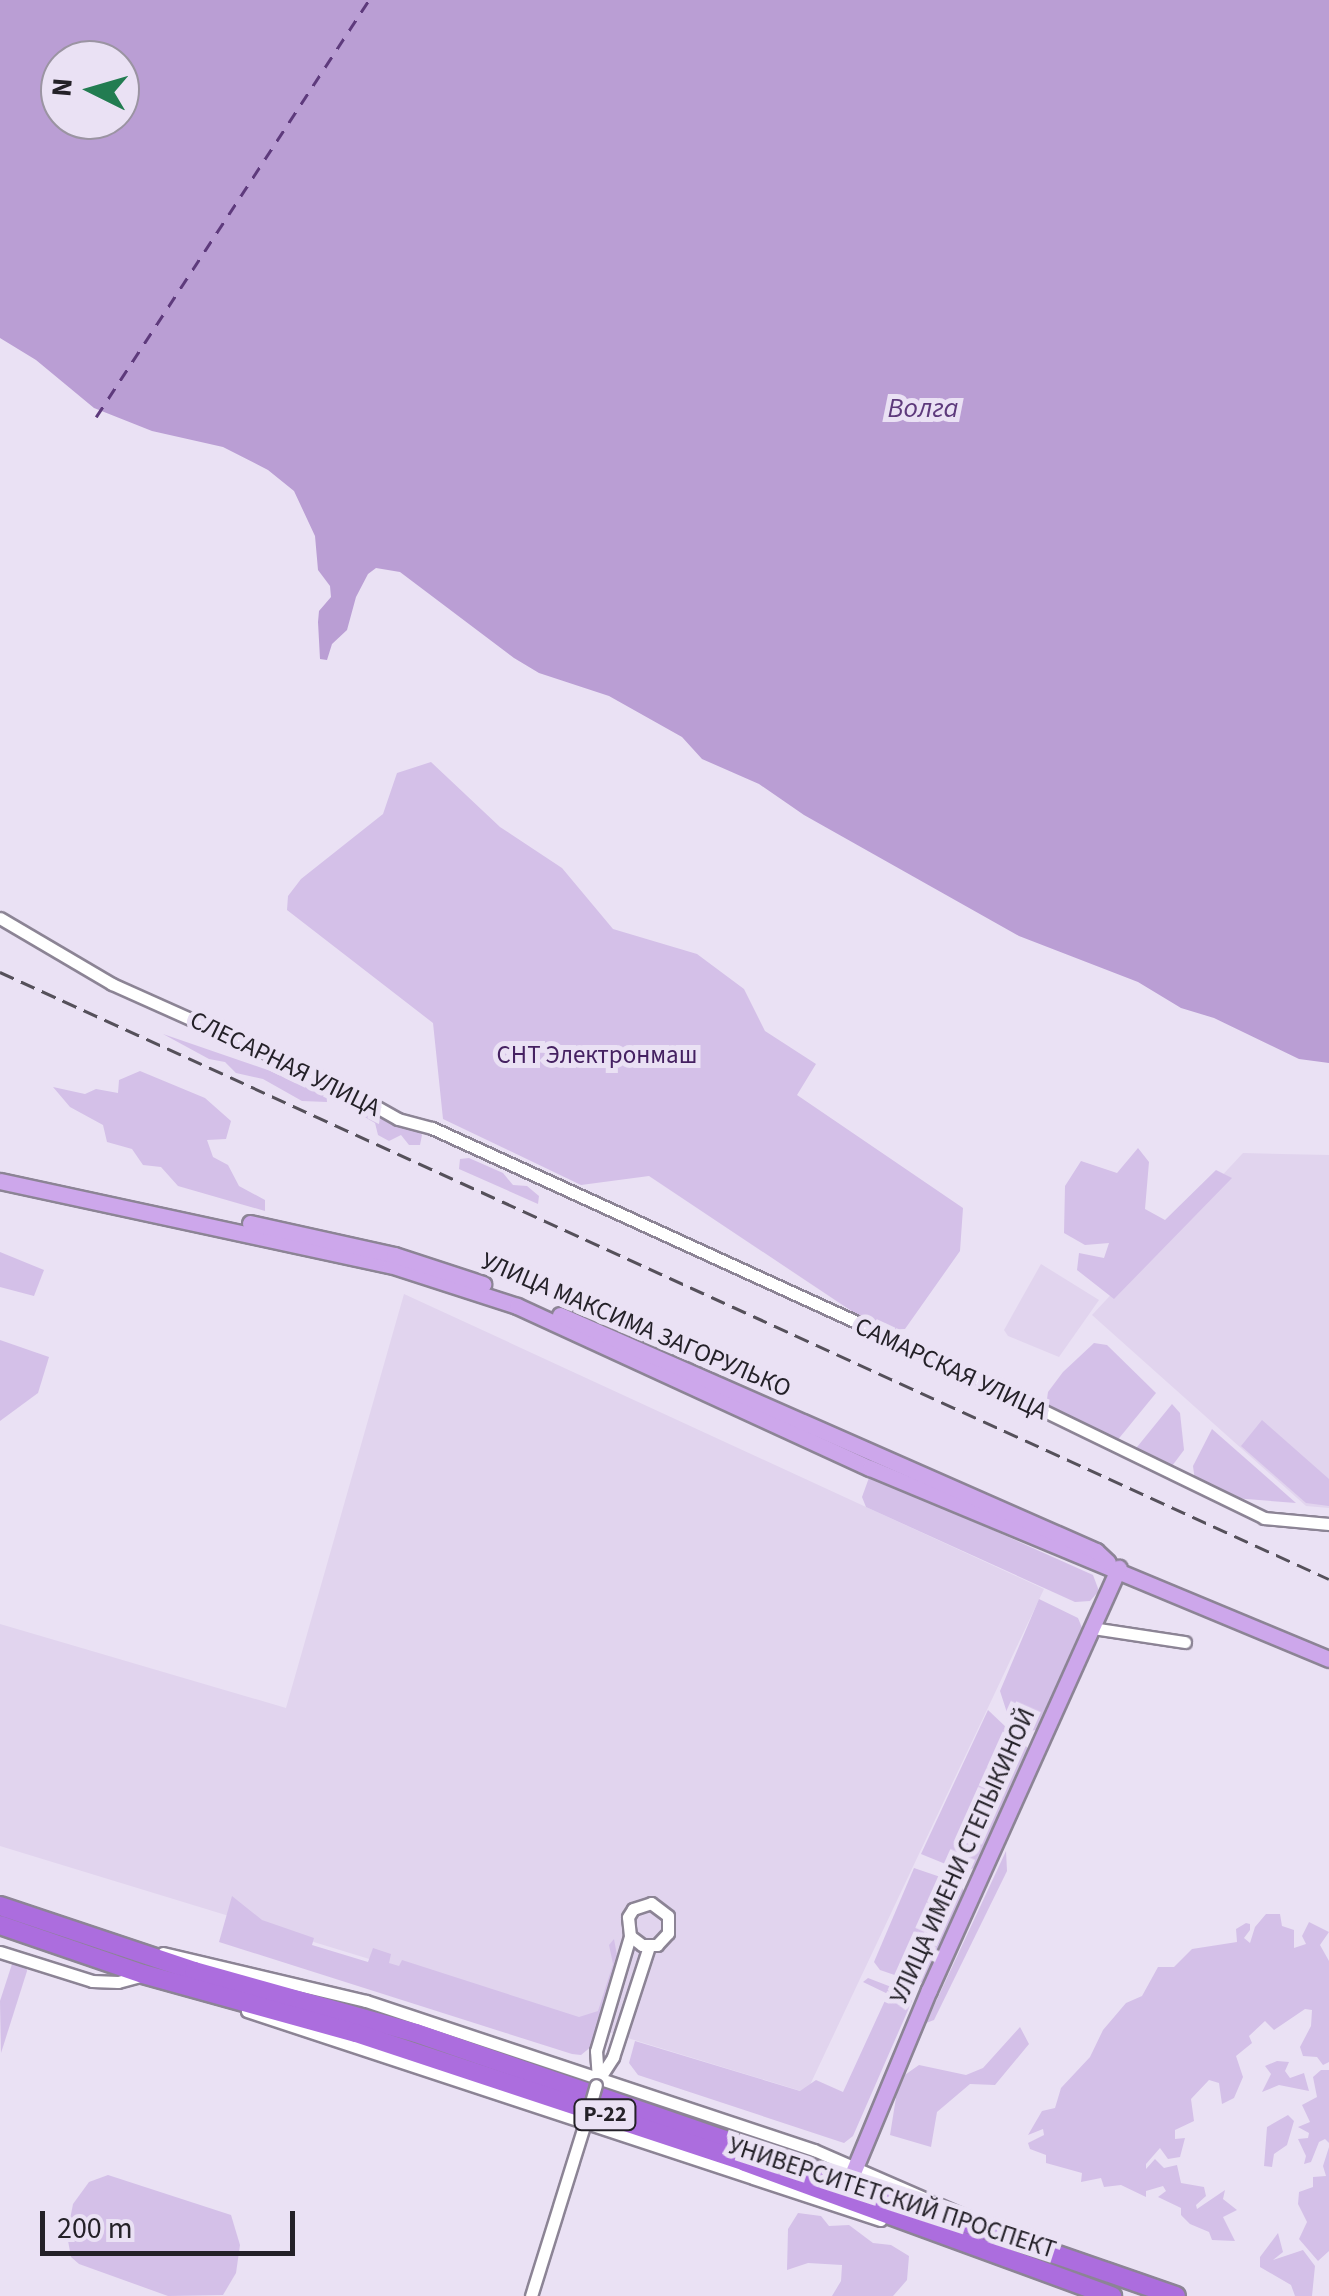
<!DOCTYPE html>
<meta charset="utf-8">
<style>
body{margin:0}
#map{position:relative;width:1329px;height:2296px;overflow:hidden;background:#eae1f4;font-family:"Source Sans 3",sans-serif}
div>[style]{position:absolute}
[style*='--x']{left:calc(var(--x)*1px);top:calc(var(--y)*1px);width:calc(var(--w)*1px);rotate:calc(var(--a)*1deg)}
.built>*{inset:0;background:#e1d4ee}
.green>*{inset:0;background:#d4c0e8}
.water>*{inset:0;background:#ba9ed4}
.ferry>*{height:2.5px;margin-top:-1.25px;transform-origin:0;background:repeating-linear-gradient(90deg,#5e3a7c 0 12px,transparent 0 22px)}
.roads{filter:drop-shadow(2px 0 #8c8495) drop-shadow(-2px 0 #8c8495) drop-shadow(0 2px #8c8495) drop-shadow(0 -2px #8c8495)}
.minor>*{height:11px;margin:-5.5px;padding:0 5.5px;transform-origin:5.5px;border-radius:5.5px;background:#fff}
.major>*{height:15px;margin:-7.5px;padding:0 7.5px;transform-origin:7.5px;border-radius:7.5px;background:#cda7eb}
.highway>*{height:18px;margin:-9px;padding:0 9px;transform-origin:9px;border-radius:9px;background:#ac6dde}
.rail>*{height:2.5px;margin-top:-1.25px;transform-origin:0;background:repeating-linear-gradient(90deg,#55505a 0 15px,transparent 0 23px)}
.bridges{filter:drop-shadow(2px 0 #8c8495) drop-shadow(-2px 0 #8c8495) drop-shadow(0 2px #8c8495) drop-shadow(0 -2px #8c8495)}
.minor-bridge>*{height:11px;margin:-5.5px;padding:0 5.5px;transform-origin:5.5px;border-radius:5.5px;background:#fff}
span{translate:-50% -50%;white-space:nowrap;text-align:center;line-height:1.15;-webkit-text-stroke:10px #eae1f4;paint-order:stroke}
.shield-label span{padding:2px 8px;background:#eae1f4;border:2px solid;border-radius:8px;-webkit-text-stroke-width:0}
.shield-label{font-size:22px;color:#242128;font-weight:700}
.park-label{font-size:25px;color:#452161}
.street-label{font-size:25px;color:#242128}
.water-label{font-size:28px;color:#5e3a7c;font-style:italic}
.north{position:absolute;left:40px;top:40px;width:100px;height:100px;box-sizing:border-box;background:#eae1f4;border:2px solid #9b94a2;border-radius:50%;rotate:275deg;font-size:28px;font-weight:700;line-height:40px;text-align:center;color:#242128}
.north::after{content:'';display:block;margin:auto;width:35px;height:45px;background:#227c51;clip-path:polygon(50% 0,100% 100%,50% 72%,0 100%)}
.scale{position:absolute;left:40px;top:2211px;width:255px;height:45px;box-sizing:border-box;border:5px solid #242128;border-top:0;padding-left:12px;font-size:30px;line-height:35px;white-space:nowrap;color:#242128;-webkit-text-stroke:8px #eae1f4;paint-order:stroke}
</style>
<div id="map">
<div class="built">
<i style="clip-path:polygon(1243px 1153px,1329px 1155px,1329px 1508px,1306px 1506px,1092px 1315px)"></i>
<i style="clip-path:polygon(1041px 1264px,1099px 1300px,1059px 1357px,1008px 1336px,1004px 1330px)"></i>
<i style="clip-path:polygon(404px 1294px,1044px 1589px,809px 2087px,801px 2091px,0 1846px,0 1624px,286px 1708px)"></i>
</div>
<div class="green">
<i style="clip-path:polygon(431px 762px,500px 827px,562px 868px,613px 929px,697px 954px,744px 989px,765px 1031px,816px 1064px,797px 1095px,963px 1208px,960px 1251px,905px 1329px,880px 1330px,649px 1176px,581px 1185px,443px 1119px,433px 1023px,287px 910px,288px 896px,301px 879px,383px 814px,397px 773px)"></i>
<i style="clip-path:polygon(163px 1034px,326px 1090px,327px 1102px,302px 1101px,263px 1079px,236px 1073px,225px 1062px,209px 1059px)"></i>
<i style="clip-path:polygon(140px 1071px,205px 1098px,231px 1121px,226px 1139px,207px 1140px,213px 1157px,228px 1165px,239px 1186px,265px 1200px,265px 1211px,178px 1186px,161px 1167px,143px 1165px,132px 1149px,107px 1142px,103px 1125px,70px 1107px,53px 1087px,85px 1094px,96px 1089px,118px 1093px,119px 1080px)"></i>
<i style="clip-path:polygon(359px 1105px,416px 1128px,422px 1135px,420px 1145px,409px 1145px,401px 1135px,389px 1141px,378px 1135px,375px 1123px,351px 1109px)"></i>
<i style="clip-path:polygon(1138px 1148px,1149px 1162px,1145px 1209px,1165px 1220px,1216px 1170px,1232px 1178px,1114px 1299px,1077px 1270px,1079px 1253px,1104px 1258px,1109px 1243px,1085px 1245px,1064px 1233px,1065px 1186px,1081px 1161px,1117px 1173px)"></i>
<i style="clip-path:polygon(469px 1158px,503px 1173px,513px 1185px,527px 1186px,539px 1196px,538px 1204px,459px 1169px,460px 1159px)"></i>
<i style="clip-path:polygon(0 1252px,44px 1270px,34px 1296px,0 1287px)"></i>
<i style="clip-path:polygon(0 1340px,49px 1357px,38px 1393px,0 1421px)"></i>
<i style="clip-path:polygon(1094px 1343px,1107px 1345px,1156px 1393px,1116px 1442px,1046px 1406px,1048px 1392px,1063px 1372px)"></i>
<i style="clip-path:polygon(1172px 1404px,1180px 1413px,1184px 1450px,1172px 1466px,1160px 1465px,1133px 1452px)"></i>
<i style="clip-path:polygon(1262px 1420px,1329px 1479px,1329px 1506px,1306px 1503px,1241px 1446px)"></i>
<i style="clip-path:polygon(1212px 1429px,1296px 1503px,1233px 1498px,1195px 1481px,1193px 1466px)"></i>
<i style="clip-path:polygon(870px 1475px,1093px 1575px,1099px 1591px,1090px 1601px,1075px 1602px,866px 1507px,862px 1497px)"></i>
<i style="clip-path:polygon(1039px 1599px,1078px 1618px,1085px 1635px,1079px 1639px,1037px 1730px,1028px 1731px,1009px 1719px,1000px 1691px)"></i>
<i style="clip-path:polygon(988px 1710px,1030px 1750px,974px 1868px,965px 1872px,921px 1854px)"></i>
<i style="clip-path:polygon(1006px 1851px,1007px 1871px,934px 2020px,926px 2023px)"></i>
<i style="clip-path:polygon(914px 1868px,961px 1884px,964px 1893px,924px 1982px,918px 1983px,880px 1970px,874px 1962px)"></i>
<i style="clip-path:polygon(232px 1896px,262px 1920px,314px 1938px,312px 1945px,368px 1962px,373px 1948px,391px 1954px,389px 1963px,399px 1966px,402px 1960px,579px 2017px,598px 2011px,613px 1964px,609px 1945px,614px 1939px,618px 1961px,592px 2046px,581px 2055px,572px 2054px,219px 1942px)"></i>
<i style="clip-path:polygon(1266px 1914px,1280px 1914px,1282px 1926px,1294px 1930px,1294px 1948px,1306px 1944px,1302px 1936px,1309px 1922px,1329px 1932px,1320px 1945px,1329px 1961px,1329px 2062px,1323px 2065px,1317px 2057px,1303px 2056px,1300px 2047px,1311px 2026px,1312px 2010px,1305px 2009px,1274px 2030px,1265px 2021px,1249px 2036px,1252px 2043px,1236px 2056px,1243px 2077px,1234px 2098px,1222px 2104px,1219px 2083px,1209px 2080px,1191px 2099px,1194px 2121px,1175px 2130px,1175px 2139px,1185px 2138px,1180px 2157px,1168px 2159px,1160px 2148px,1146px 2164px,1146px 2169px,1155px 2159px,1164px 2168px,1177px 2165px,1181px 2183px,1204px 2187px,1206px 2196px,1196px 2205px,1197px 2209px,1225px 2190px,1223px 2199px,1237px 2210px,1223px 2217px,1235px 2241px,1212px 2240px,1209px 2232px,1190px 2224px,1181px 2215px,1181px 2208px,1158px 2197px,1166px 2191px,1163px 2186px,1146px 2191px,1146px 2197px,1121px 2185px,1104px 2187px,1101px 2178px,1081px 2182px,1082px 2173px,1046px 2163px,1046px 2155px,1030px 2149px,1028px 2143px,1044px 2135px,1043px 2129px,1028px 2135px,1042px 2111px,1055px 2108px,1061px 2088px,1090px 2057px,1103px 2030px,1126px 2003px,1142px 1996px,1158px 1967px,1174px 1967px,1192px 1949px,1237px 1942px,1236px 1929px,1246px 1923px,1250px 1924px,1250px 1930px,1244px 1938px,1250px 1943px,1255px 1927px)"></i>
<i style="clip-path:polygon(13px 1961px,26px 1965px,27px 1971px,1px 2053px,0 2001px)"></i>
<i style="clip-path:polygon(868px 1978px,907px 1993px,912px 2001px,853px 2136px,844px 2143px,638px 2075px,629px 2063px,635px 2041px,800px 2091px,816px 2080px,843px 2092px,888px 1994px,863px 1982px)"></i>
<i style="clip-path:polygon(1020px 2027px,1029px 2044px,995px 2085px,970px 2084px,937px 2112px,931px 2147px,890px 2135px,899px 2079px,919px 2065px,966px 2075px,983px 2068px)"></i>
<i style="clip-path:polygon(1277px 2061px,1289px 2062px,1285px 2071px,1290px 2078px,1304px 2073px,1309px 2091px,1279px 2085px,1262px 2092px,1271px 2074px,1265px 2066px)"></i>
<i style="clip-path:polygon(1321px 2070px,1329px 2070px,1329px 2143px,1325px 2139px,1319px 2142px,1311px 2162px,1304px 2164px,1306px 2156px,1298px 2139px,1308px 2138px,1309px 2133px,1298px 2127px,1310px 2122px,1302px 2105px,1317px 2097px,1313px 2077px)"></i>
<i style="clip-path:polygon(1288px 2115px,1294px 2121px,1287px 2145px,1274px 2154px,1272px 2167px,1264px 2166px,1267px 2127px)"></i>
<i style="clip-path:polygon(1329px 2147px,1329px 2251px,1318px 2261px,1299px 2239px,1307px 2222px,1298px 2204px,1299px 2192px,1313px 2187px,1313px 2177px,1326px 2176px,1323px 2166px)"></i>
<i style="clip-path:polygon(108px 2175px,231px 2215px,240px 2245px,236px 2273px,223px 2295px,168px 2296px,79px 2264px,71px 2257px,67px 2235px,73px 2204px,89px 2182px)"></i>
<i style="clip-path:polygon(798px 2213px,821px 2216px,829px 2226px,849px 2225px,873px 2243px,891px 2245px,909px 2256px,907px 2280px,893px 2296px,832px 2296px,841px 2281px,842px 2265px,808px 2263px,787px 2270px,788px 2229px)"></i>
<i style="clip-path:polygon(1278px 2233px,1283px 2252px,1273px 2260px,1303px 2250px,1315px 2266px,1312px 2296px,1295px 2296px,1291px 2285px,1260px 2267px,1260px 2257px)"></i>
</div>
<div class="water">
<i style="clip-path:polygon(evenodd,0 0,1329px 0,1329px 1063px,1299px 1059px,1214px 1018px,1181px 1008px,1138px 982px,1019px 936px,804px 815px,759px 784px,702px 759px,682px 737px,609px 696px,539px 673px,514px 658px,400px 572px,376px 568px,368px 574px,356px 597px,347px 630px,332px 644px,327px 660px,320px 659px,318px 622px,319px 611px,331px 597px,330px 586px,318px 570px,315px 536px,294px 491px,268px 470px,223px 447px,152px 431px,94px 408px,36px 360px,0 338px,0 0,60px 60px,120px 60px,120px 120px,60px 120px,60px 60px)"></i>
</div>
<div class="ferry">
<i style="--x:96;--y:417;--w:498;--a:-56.8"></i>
</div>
<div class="roads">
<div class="minor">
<i style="--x:0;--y:918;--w:130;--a:30.5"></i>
<i style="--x:112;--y:984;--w:245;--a:24.1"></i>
<i style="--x:336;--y:1084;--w:71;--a:29.4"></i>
<i style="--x:398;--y:1119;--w:35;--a:15"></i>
<i style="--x:432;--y:1128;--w:551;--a:24.56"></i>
<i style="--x:933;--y:1357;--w:368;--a:25.9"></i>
<i style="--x:1264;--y:1518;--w:65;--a:5.3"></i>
<i style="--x:1092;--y:1628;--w:94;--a:8.6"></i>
<i style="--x:0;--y:1952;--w:96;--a:17.5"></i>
<i style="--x:92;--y:1981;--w:26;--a:2"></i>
<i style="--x:118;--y:1982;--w:28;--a:-15"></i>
<i style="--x:163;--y:1953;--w:209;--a:13.3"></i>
<i style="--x:366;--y:2001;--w:472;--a:18.4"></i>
<i style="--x:814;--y:2150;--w:166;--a:23.5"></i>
<i style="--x:247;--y:2011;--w:667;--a:18.27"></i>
<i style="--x:598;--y:2079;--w:28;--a:-94"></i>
<i style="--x:596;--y:2051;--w:120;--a:-73.5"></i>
<i style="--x:630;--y:1936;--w:19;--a:-96"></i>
<i style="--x:628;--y:1917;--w:9;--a:-58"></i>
<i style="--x:633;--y:1909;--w:19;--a:-18"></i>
<i style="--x:651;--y:1903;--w:21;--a:37"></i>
<i style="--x:668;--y:1916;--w:17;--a:90"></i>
<i style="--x:668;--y:1933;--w:16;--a:133"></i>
<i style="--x:657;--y:1945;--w:15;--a:180"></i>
<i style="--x:642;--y:1945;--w:15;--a:-143"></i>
<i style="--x:597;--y:2082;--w:30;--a:-57"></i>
<i style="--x:613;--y:2057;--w:117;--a:-72"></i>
<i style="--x:531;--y:2296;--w:185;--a:-72.7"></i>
</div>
<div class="major">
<i style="--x:0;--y:1181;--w:399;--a:12.2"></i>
<i style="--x:390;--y:1265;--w:133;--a:17.9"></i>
<i style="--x:517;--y:1306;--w:388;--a:24.7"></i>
<i style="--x:870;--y:1468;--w:497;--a:22.6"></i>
<i style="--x:250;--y:1223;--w:148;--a:12.5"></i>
<i style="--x:394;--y:1255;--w:94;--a:18"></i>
<i style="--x:560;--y:1315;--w:586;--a:23.76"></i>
<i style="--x:1096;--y:1551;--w:16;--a:43"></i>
<i style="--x:853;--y:2192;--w:11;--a:-112"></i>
<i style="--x:849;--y:2182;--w:208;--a:-67.4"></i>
<i style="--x:929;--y:1990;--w:463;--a:-65.8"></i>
</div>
<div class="highway">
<i style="--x:0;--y:1906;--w:205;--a:18.5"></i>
<i style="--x:194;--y:1971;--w:230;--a:15.6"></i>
<i style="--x:416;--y:2033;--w:804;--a:19.09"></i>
<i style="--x:0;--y:1925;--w:151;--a:18.9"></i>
<i style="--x:143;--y:1974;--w:221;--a:15.5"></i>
<i style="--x:356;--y:2033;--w:410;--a:18.3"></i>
<i style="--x:745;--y:2162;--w:391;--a:20.1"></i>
</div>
</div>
<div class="rail">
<i style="--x:0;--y:972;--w:1461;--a:24.55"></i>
</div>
<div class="bridges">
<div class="minor-bridge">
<i style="--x:587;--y:2116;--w:32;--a:-74"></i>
</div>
</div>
<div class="shield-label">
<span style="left:605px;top:2115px">Р-22</span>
</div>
<div class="park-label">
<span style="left:597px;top:1055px">СНТ Электронмаш</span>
</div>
<div class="street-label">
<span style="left:285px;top:1064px;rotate:26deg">СЛЕСАРНАЯ УЛИЦА</span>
<span style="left:636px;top:1325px;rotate:23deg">УЛИЦА МАКСИМА ЗАГОРУЛЬКО</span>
<span style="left:951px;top:1369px;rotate:25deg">САМАРСКАЯ УЛИЦА</span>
<span style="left:963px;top:1856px;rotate:-66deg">УЛИЦА ИМЕНИ СТЕПЫКИНОЙ</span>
<span style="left:892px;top:2198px;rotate:18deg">УНИВЕРСИТЕТСКИЙ ПРОСПЕКТ</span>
</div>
<div class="water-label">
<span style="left:923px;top:408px">Волга</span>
</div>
<div class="north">N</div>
<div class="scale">200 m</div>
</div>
